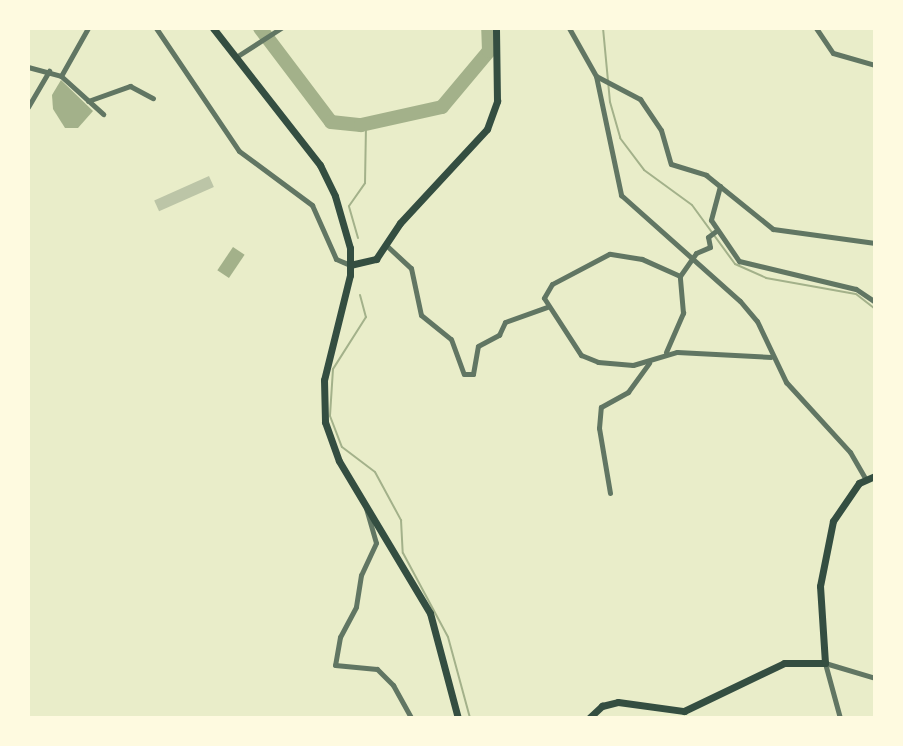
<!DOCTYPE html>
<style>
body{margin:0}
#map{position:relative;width:903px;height:746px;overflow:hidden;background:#e9edc9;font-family:"Zilla Slab",serif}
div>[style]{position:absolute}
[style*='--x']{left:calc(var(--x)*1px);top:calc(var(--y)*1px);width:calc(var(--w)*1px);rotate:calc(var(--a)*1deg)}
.water>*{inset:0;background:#a3b18a;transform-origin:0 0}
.stream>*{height:2px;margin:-1px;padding:0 1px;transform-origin:1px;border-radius:1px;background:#a3b18a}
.river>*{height:14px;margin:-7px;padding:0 7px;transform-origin:7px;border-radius:7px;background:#a3b18a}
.building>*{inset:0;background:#bcc5a7;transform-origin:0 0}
.minor>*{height:5px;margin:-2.5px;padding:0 2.5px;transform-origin:2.5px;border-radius:2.5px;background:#617663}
.secondary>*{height:7px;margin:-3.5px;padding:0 3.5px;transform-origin:3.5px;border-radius:3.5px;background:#344e41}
.primary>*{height:7px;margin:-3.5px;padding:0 3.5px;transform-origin:3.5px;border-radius:3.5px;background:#344e41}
span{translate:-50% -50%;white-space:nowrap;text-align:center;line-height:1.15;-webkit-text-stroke:8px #fefae0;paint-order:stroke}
.frame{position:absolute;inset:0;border:30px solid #fefae0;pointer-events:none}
</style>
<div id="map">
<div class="water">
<i style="clip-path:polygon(61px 80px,93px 111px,78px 128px,65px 128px,53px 109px,52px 95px)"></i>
<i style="left:233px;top:247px;width:14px;height:28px;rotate:34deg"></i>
</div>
<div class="stream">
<i style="--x:603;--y:28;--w:74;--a:84.6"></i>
<i style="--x:610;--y:102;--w:37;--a:74"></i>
<i style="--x:620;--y:138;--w:40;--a:53"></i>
<i style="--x:644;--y:170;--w:59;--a:36.1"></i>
<i style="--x:692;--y:205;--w:73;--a:53.9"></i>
<i style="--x:735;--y:264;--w:34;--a:24"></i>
<i style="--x:766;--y:278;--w:91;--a:10.1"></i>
<i style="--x:856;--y:294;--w:24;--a:38"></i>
<i style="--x:358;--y:238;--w:33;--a:-106"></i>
<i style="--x:349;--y:206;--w:28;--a:-55"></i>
<i style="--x:365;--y:183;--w:59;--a:-89"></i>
<i style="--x:360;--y:295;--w:23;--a:75"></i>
<i style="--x:366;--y:317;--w:62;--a:122.4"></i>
<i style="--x:333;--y:369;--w:47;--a:93.7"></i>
<i style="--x:330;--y:416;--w:33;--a:69"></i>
<i style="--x:342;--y:447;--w:41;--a:37.1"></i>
<i style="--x:375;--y:472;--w:55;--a:61.6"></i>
<i style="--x:401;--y:520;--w:33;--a:87"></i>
<i style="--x:403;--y:553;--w:95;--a:61.8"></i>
<i style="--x:448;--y:637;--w:84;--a:74.8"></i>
</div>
<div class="river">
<i style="--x:260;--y:28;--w:118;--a:52.9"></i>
<i style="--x:331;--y:122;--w:30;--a:6"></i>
<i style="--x:361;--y:125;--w:83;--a:-12.5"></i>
<i style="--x:442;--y:107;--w:73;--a:-50"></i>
<i style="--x:489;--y:51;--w:23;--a:-92"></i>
</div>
<div class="building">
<i style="left:209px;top:176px;width:12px;height:60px;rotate:66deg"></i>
</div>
<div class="minor">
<i style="--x:156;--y:28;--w:148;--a:56"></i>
<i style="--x:239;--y:151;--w:91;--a:36.5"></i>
<i style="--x:312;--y:205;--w:59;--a:66"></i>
<i style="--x:336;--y:259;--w:15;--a:23"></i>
<i style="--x:569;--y:28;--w:55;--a:60.6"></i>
<i style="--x:596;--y:76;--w:122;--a:78.1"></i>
<i style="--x:621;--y:195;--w:159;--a:41.7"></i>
<i style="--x:740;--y:301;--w:26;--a:50"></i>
<i style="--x:757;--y:321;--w:68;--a:64.6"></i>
<i style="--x:786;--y:382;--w:95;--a:47.6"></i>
<i style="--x:850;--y:452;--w:30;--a:60"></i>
<i style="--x:816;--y:28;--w:30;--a:56"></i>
<i style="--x:833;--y:53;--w:44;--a:15.9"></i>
<i style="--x:236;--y:57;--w:54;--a:-32.8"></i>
<i style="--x:28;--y:67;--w:34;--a:15"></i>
<i style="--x:61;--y:76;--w:57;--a:42.1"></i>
<i style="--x:61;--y:76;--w:55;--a:-60.6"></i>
<i style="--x:596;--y:76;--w:50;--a:27.6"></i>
<i style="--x:640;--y:99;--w:37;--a:56"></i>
<i style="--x:661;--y:130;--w:35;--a:74"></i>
<i style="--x:671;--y:164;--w:37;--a:17"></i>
<i style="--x:706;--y:175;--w:86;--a:38.9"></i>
<i style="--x:773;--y:229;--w:103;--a:7.8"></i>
<i style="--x:88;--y:101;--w:45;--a:-19.7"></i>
<i style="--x:130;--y:86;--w:26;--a:28"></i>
<i style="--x:28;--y:107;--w:42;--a:-59.7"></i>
<i style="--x:720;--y:186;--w:35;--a:105"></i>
<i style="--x:711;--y:220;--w:50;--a:55.7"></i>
<i style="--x:739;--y:261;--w:120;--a:13.5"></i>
<i style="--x:856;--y:289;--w:23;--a:34"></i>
<i style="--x:386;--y:245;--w:34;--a:43"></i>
<i style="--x:411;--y:268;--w:48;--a:78"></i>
<i style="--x:421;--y:315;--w:38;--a:39"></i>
<i style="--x:451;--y:339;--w:37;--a:70"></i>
<i style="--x:464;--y:374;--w:9;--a:0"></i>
<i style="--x:473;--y:374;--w:28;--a:-80"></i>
<i style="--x:478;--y:346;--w:24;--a:-28"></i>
<i style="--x:499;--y:335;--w:14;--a:-65"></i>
<i style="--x:505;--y:322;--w:45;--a:-19.7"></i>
<i style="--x:680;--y:276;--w:42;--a:-155.9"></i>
<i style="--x:642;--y:259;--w:33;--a:-171"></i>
<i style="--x:609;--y:254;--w:64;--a:152.2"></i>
<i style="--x:552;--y:284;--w:16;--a:120"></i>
<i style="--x:544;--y:298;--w:68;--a:57"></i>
<i style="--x:581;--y:355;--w:18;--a:22"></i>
<i style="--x:598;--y:362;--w:35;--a:5"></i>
<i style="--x:633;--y:365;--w:46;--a:-16.5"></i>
<i style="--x:677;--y:352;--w:94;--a:3"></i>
<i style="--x:666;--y:352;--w:43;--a:-66.4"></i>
<i style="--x:683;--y:313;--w:37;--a:-95"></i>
<i style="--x:680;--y:276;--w:28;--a:-55"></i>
<i style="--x:696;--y:253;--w:15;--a:-23"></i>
<i style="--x:710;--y:247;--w:10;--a:-101"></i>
<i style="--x:708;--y:237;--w:10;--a:-37"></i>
<i style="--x:610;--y:493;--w:66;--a:-99.6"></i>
<i style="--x:599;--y:428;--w:21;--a:-85"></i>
<i style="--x:601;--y:407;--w:31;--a:-29"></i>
<i style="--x:628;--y:392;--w:36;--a:-54"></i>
<i style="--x:366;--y:508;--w:36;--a:74"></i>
<i style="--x:376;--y:543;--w:35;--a:115"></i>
<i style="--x:361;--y:575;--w:32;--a:99"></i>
<i style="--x:356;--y:607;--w:34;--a:118"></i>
<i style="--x:340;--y:637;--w:28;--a:100"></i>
<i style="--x:335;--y:665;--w:42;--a:5.4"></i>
<i style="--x:377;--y:669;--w:23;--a:45"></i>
<i style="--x:393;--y:685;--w:38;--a:61"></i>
<i style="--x:840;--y:718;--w:57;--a:-105.3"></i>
<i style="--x:825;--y:663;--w:52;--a:16.7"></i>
</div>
<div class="secondary">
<i style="--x:350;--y:265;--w:27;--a:-13"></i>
<i style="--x:376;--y:259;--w:43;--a:-56.3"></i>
<i style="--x:400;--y:223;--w:128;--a:-47.2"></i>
<i style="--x:487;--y:129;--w:30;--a:-70"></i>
<i style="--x:497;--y:101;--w:73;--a:-90.8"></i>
<i style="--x:589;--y:718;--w:18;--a:-43"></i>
<i style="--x:602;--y:706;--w:16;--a:-14"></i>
<i style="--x:618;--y:702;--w:67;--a:7.8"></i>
<i style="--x:684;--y:711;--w:111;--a:-25.6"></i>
<i style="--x:784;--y:663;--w:41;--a:0"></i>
<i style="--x:825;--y:663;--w:77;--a:-93.7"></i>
<i style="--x:820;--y:586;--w:66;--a:-78.7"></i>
<i style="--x:833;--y:521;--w:46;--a:-55.6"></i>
<i style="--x:859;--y:483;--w:17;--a:-24"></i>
</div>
<div class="primary">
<i style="--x:213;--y:28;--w:174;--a:52"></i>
<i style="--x:320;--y:165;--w:34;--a:64"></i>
<i style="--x:335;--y:196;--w:54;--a:73.9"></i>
<i style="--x:350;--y:248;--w:27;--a:90"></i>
<i style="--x:350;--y:275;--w:108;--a:103.9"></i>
<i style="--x:324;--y:380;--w:42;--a:88.6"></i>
<i style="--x:325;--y:422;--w:41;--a:70.3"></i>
<i style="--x:339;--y:461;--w:177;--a:59.1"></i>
<i style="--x:430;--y:613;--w:109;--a:75.1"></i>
</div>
<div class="frame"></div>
</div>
